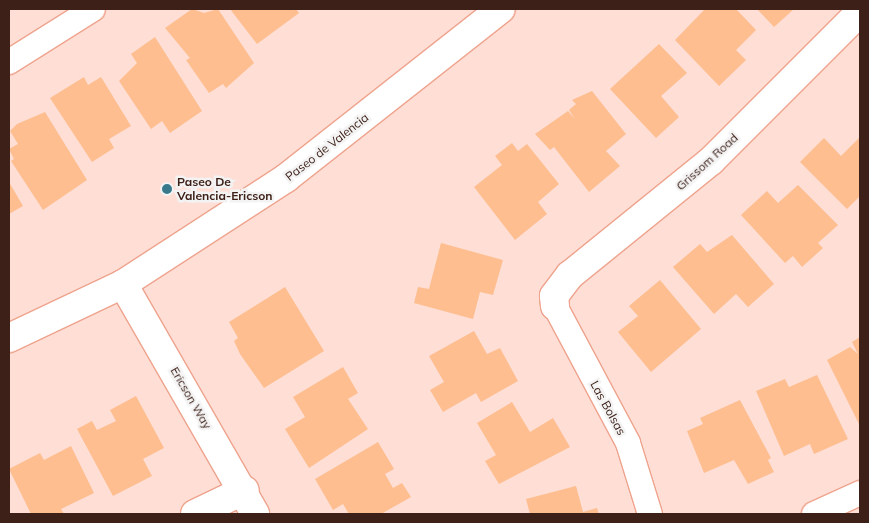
<!DOCTYPE html>
<style>
body{margin:0}
#map{position:relative;width:869px;height:523px;overflow:hidden;background:#feded5;font-family:Mulish,sans-serif}
div>[style]{position:absolute}
[style*='--x']{left:calc(var(--x)*1px);top:calc(var(--y)*1px);width:calc(var(--w)*1px);rotate:calc(var(--a)*1deg)}
.building>*{inset:0;background:#febe90}
.roads{filter:drop-shadow(1px 0 #eea38d) drop-shadow(-1px 0 #eea38d) drop-shadow(0 1px #eea38d) drop-shadow(0 -1px #eea38d)}
.street>*{height:24px;margin:-12px;padding:0 12px;transform-origin:12px;border-radius:12px;background:#fff}
.secondary>*{height:28px;margin:-14px;padding:0 14px;transform-origin:14px;border-radius:14px;background:#fff}
.dots>*{width:14px;height:14px;translate:-50% -50%;box-sizing:border-box;border:2px solid #f3f3f3;border-radius:50%}
span{translate:-50% -50%;white-space:nowrap;text-align:center;line-height:1.15;-webkit-text-stroke:5px #f3f3f3;paint-order:stroke}
.street-label{font-size:12px;color:#3d2018}
.poi-label{font-size:12px;color:#3d2018;font-weight:700}
.left{translate:0 -50%;text-align:left}
.frame{position:absolute;inset:0;border:10px solid #3d2018;pointer-events:none}
</style>
<div id="map">
<div class="building">
<i style="clip-path:polygon(192px 9px,204px 13px,218px 9px,254px 63px,226px 88px,223px 84px,209px 93px,186px 60px,190px 58px,165px 28px)"></i>
<i style="clip-path:polygon(230px 9px,296px 9px,299px 13px,257px 44px)"></i>
<i style="clip-path:polygon(705px 9px,736px 9px,756px 30px,736px 50px,746px 60px,719px 86px,675px 40px)"></i>
<i style="clip-path:polygon(757px 9px,794px 9px,774px 27px)"></i>
<i style="clip-path:polygon(155px 37px,202px 111px,170px 133px,162px 121px,151px 129px,119px 81px,137px 63px,131px 54px)"></i>
<i style="clip-path:polygon(659px 44px,687px 73px,661px 96px,679px 117px,656px 138px,610px 89px)"></i>
<i style="clip-path:polygon(84px 77px,88px 85px,101px 77px,131px 126px,109px 139px,114px 148px,92px 162px,50px 98px)"></i>
<i style="clip-path:polygon(592px 91px,626px 134px,606px 151px,620px 166px,589px 192px,554px 147px,550px 150px,535px 134px,568px 111px,575px 119px,569px 110px,576px 104px,572px 100px)"></i>
<i style="clip-path:polygon(45px 112px,87px 180px,43px 210px,11px 161px,14px 159px,9px 149px,18px 144px,10px 131px,17px 124px)"></i>
<i style="clip-path:polygon(860px 137px,860px 196px,847px 209px,800px 162px,824px 138px,841px 156px)"></i>
<i style="clip-path:polygon(512px 143px,518px 151px,527px 144px,559px 184px,538px 202px,547px 214px,515px 240px,474px 187px,502px 165px,495px 156px)"></i>
<i style="clip-path:polygon(9px 182px,23px 206px,9px 214px)"></i>
<i style="clip-path:polygon(798px 185px,838px 225px,818px 243px,823px 248px,802px 267px,793px 256px,785px 263px,741px 215px,767px 191px,778px 203px)"></i>
<i style="clip-path:polygon(732px 235px,774px 284px,748px 307px,736px 294px,714px 314px,673px 267px,700px 244px,707px 252px)"></i>
<i style="clip-path:polygon(441px 243px,503px 260px,493px 295px,480px 292px,473px 319px,414px 303px,418px 287px,429px 289px)"></i>
<i style="clip-path:polygon(660px 280px,701px 329px,651px 372px,618px 332px,638px 316px,629px 306px)"></i>
<i style="clip-path:polygon(285px 287px,324px 351px,264px 388px,240px 354px,234px 341px,238px 338px,229px 322px)"></i>
<i style="clip-path:polygon(474px 331px,487px 354px,500px 348px,518px 381px,481px 402px,476px 393px,443px 412px,430px 390px,444px 382px,429px 356px)"></i>
<i style="clip-path:polygon(860px 337px,860px 426px,827px 360px,850px 347px,858px 354px,852px 342px)"></i>
<i style="clip-path:polygon(343px 367px,358px 393px,348px 399px,368px 429px,309px 468px,285px 429px,305px 417px,293px 397px)"></i>
<i style="clip-path:polygon(817px 375px,848px 439px,814px 454px,810px 444px,784px 456px,756px 391px,785px 379px,789px 387px)"></i>
<i style="clip-path:polygon(136px 396px,164px 448px,143px 459px,152px 476px,113px 496px,77px 429px,92px 421px,97px 430px,116px 421px,110px 410px)"></i>
<i style="clip-path:polygon(740px 400px,771px 458px,768px 460px,774px 472px,748px 484px,734px 460px,704px 473px,687px 431px,703px 424px,700px 418px)"></i>
<i style="clip-path:polygon(512px 402px,530px 432px,553px 418px,570px 447px,499px 484px,485px 461px,496px 455px,477px 423px)"></i>
<i style="clip-path:polygon(378px 442px,394px 469px,385px 474px,393px 488px,402px 483px,411px 497px,381px 514px,349px 514px,343px 504px,333px 510px,315px 479px)"></i>
<i style="clip-path:polygon(71px 446px,94px 493px,61px 509px,64px 514px,31px 514px,9px 469px,40px 453px,44px 460px)"></i>
<i style="clip-path:polygon(576px 486px,583px 512px,597px 508px,599px 514px,530px 514px,526px 499px)"></i>
</div>
<div class="roads">
<div class="street">
<i style="--x:9;--y:62;--w:99;--a:-32.2"></i>
<i style="--x:555;--y:306;--w:155;--a:61.9"></i>
<i style="--x:628;--y:443;--w:74;--a:72.8"></i>
<i style="--x:814;--y:514;--w:51;--a:-24.5"></i>
</div>
<div class="secondary">
<i style="--x:123;--y:284;--w:265;--a:60.1"></i>
<i style="--x:555;--y:306;--w:10;--a:-96"></i>
<i style="--x:554;--y:296;--w:26;--a:-53"></i>
<i style="--x:570;--y:275;--w:181;--a:-39"></i>
<i style="--x:711;--y:161;--w:211;--a:-45"></i>
<i style="--x:9;--y:338;--w:126;--a:-25.3"></i>
<i style="--x:123;--y:284;--w:194;--a:-33"></i>
<i style="--x:286;--y:178;--w:273;--a:-38.2"></i>
<i style="--x:195;--y:514;--w:55;--a:-25.6"></i>
</div>
</div>
<div class="dots">
<i style="left:167px;top:189px;background:#387a8b"></i>
</div>
<div class="street-label">
<span style="left:327px;top:147px;rotate:-38deg">Paseo de Valencia</span>
<span style="left:707px;top:162px;rotate:-42deg">Grissom Road</span>
<span style="left:191px;top:398px;rotate:60deg">Ericson Way</span>
<span style="left:608px;top:408px;rotate:61deg">Las Bolsas</span>
</div>
<div class="poi-label">
<span class="left" style="left:177px;top:189px">Paseo De<br>Valencia-Ericson</span>
</div>
<div class="frame"></div>
</div>
